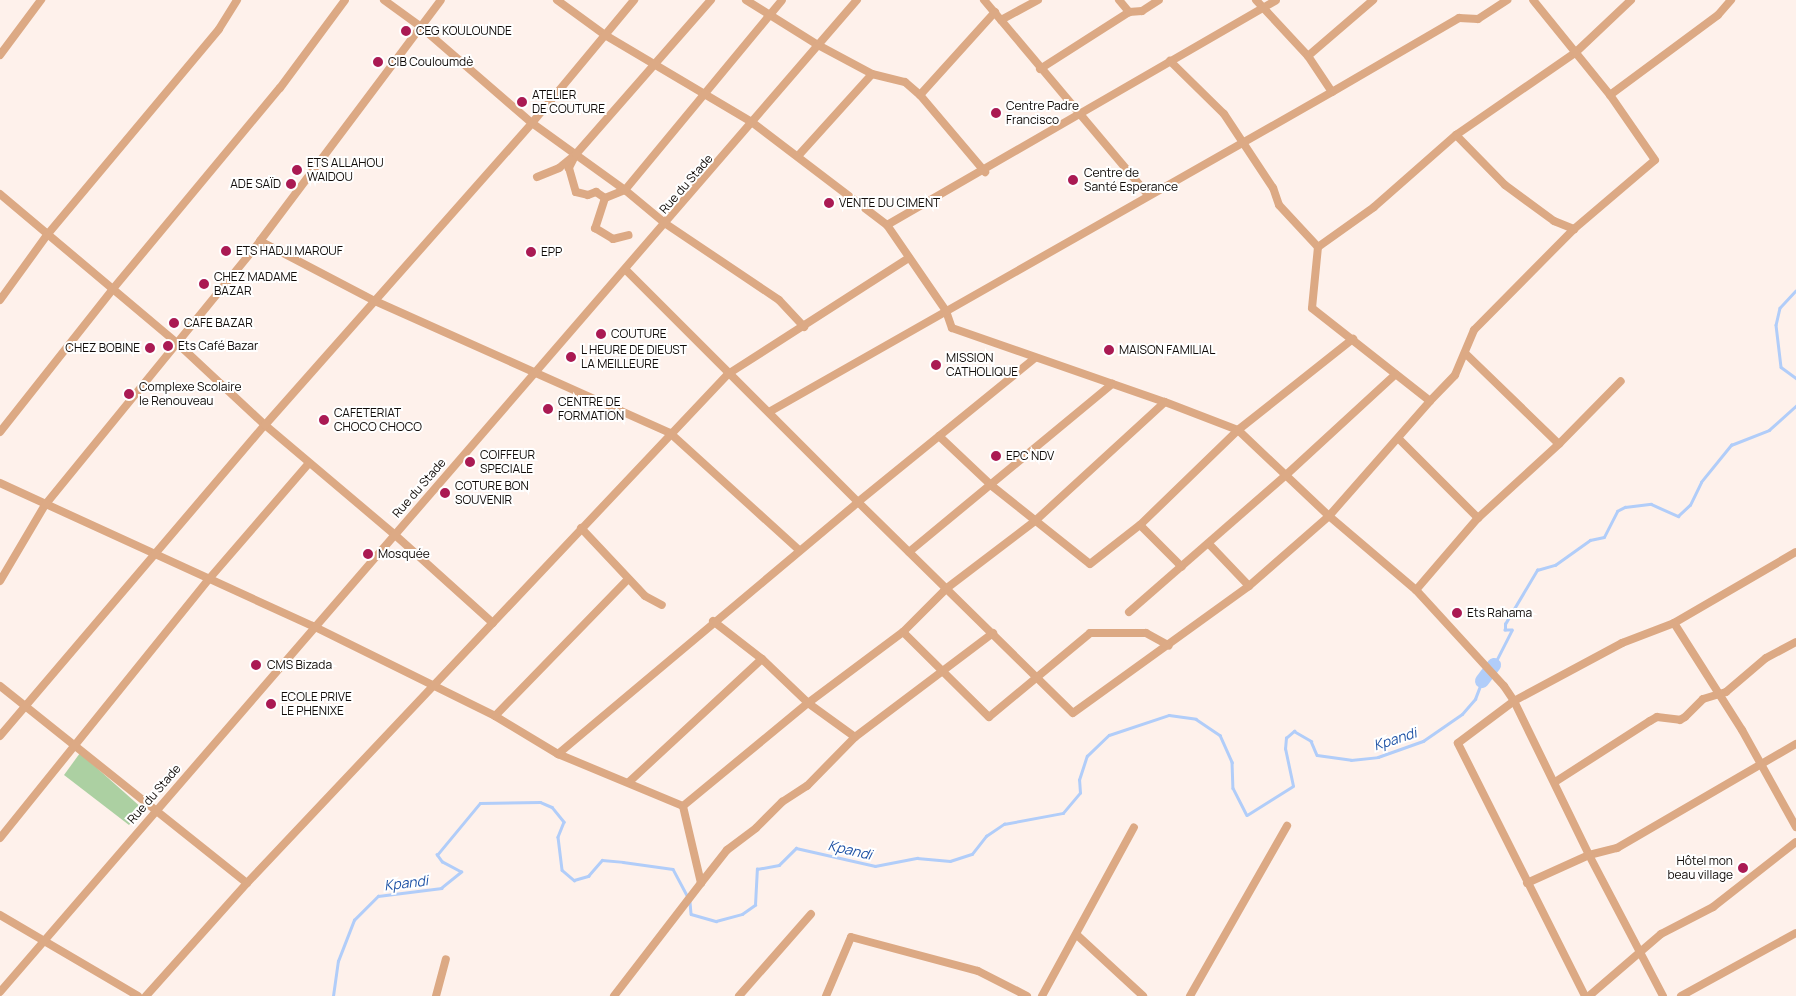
<!DOCTYPE html>
<meta charset="utf-8">
<style>
body{margin:0}
#map{position:relative;width:1796px;height:996px;overflow:hidden;background:#fef1eb;font-family:Manrope,sans-serif}
div>[style]{position:absolute}
[style*='--x']{left:calc(var(--x)*1px);top:calc(var(--y)*1px);width:calc(var(--w)*1px);rotate:calc(var(--a)*1deg)}
.green>*{inset:0;background:#acd0a2}
.stream>*{height:2.5px;margin:-1.25px;padding:0 1.25px;transform-origin:1.25px;border-radius:1.25px;background:#b1cdf9}
.river>*{height:14px;margin:-7px;padding:0 7px;transform-origin:7px;border-radius:7px;background:#b1cdf9}
.minor>*{height:8px;margin:-4px;padding:0 4px;transform-origin:4px;border-radius:4px;background:#dca984}
.dots>*{width:14px;height:14px;translate:-50% -50%;box-sizing:border-box;border:2px solid #fff;border-radius:50%}
span{translate:-50% -50%;white-space:nowrap;text-align:center;line-height:1.15;-webkit-text-stroke:4px #fff;paint-order:stroke}
.poi-label{font-size:12px;color:#100b08}
.left{translate:0 -50%;text-align:left}
.right{translate:-100% -50%;text-align:right}
.street-label{font-size:12px;color:#100b08}
.water-label{font-size:14px;color:#1e52a5;font-style:italic}
</style>
<div id="map">
<div class="green">
<i style="clip-path:polygon(80px 753px,143px 809px,129px 825px,64px 775px)"></i>
</div>
<div class="stream">
<i style="--x:1796;--y:291;--w:23;--a:133"></i>
<i style="--x:1780;--y:308;--w:17;--a:103"></i>
<i style="--x:1776;--y:325;--w:42;--a:83.2"></i>
<i style="--x:1781;--y:367;--w:19;--a:36"></i>
<i style="--x:1494;--y:665;--w:39;--a:-63"></i>
<i style="--x:1512;--y:630;--w:7;--a:180"></i>
<i style="--x:1505;--y:630;--w:6;--a:-90"></i>
<i style="--x:1505;--y:624;--w:63;--a:-59.3"></i>
<i style="--x:1537;--y:570;--w:19;--a:-16"></i>
<i style="--x:1555;--y:565;--w:43;--a:-35.5"></i>
<i style="--x:1590;--y:540;--w:14;--a:-12"></i>
<i style="--x:1604;--y:537;--w:29;--a:-63"></i>
<i style="--x:1617;--y:511;--w:9;--a:-27"></i>
<i style="--x:1625;--y:507;--w:26;--a:-7"></i>
<i style="--x:1651;--y:504;--w:30;--a:24"></i>
<i style="--x:1678;--y:516;--w:16;--a:-43"></i>
<i style="--x:1690;--y:505;--w:25;--a:-64"></i>
<i style="--x:1701;--y:482;--w:48;--a:-51"></i>
<i style="--x:1731;--y:445;--w:41;--a:-21.5"></i>
<i style="--x:1769;--y:430;--w:36;--a:-42"></i>
<i style="--x:690;--y:902;--w:12;--a:85"></i>
<i style="--x:691;--y:914;--w:26;--a:16"></i>
<i style="--x:716;--y:921;--w:27;--a:-15"></i>
<i style="--x:742;--y:914;--w:16;--a:-35"></i>
<i style="--x:755;--y:905;--w:36;--a:-87"></i>
<i style="--x:757;--y:869;--w:22;--a:-10"></i>
<i style="--x:779;--y:865;--w:24;--a:-45"></i>
<i style="--x:796;--y:848;--w:81;--a:12.8"></i>
<i style="--x:875;--y:866;--w:43;--a:-10.8"></i>
<i style="--x:917;--y:858;--w:33;--a:5"></i>
<i style="--x:950;--y:861;--w:23;--a:-18"></i>
<i style="--x:972;--y:854;--w:23;--a:-52"></i>
<i style="--x:986;--y:836;--w:22;--a:-34"></i>
<i style="--x:1004;--y:824;--w:60;--a:-10.6"></i>
<i style="--x:1063;--y:813;--w:26;--a:-50"></i>
<i style="--x:1080;--y:793;--w:13;--a:-94"></i>
<i style="--x:1079;--y:780;--w:25;--a:-72"></i>
<i style="--x:1087;--y:756;--w:30;--a:-44"></i>
<i style="--x:1109;--y:735;--w:63;--a:-18.4"></i>
<i style="--x:1169;--y:715;--w:27;--a:8"></i>
<i style="--x:1196;--y:719;--w:29;--a:34"></i>
<i style="--x:1220;--y:735;--w:30;--a:66"></i>
<i style="--x:1232;--y:762;--w:26;--a:88"></i>
<i style="--x:1233;--y:788;--w:30;--a:63"></i>
<i style="--x:1247;--y:815;--w:54;--a:-32.2"></i>
<i style="--x:1293;--y:786;--w:38;--a:-102"></i>
<i style="--x:1285;--y:749;--w:11;--a:-85"></i>
<i style="--x:1286;--y:738;--w:11;--a:-41"></i>
<i style="--x:1294;--y:731;--w:20;--a:30"></i>
<i style="--x:1311;--y:741;--w:15;--a:67"></i>
<i style="--x:1317;--y:755;--w:34;--a:8"></i>
<i style="--x:1351;--y:760;--w:27;--a:-6"></i>
<i style="--x:1378;--y:757;--w:48;--a:-19.6"></i>
<i style="--x:1423;--y:741;--w:47;--a:-34.7"></i>
<i style="--x:1462;--y:714;--w:20;--a:-49"></i>
<i style="--x:1475;--y:699;--w:19;--a:-69"></i>
<i style="--x:333;--y:996;--w:35;--a:-82"></i>
<i style="--x:338;--y:961;--w:44;--a:-68.7"></i>
<i style="--x:354;--y:920;--w:34;--a:-45"></i>
<i style="--x:378;--y:896;--w:64;--a:-7.2"></i>
<i style="--x:441;--y:888;--w:26;--a:-39"></i>
<i style="--x:461;--y:872;--w:21;--a:-152"></i>
<i style="--x:442;--y:862;--w:9;--a:-126"></i>
<i style="--x:437;--y:855;--w:67;--a:-50.4"></i>
<i style="--x:480;--y:803;--w:60;--a:-1"></i>
<i style="--x:540;--y:802;--w:13;--a:23"></i>
<i style="--x:552;--y:807;--w:19;--a:51"></i>
<i style="--x:564;--y:822;--w:16;--a:112"></i>
<i style="--x:558;--y:837;--w:33;--a:83"></i>
<i style="--x:562;--y:870;--w:16;--a:40"></i>
<i style="--x:574;--y:880;--w:15;--a:-16"></i>
<i style="--x:588;--y:876;--w:21;--a:-49"></i>
<i style="--x:602;--y:860;--w:21;--a:5"></i>
<i style="--x:623;--y:862;--w:50;--a:8"></i>
<i style="--x:673;--y:869;--w:32;--a:62"></i>
</div>
<div class="river">
<i style="--x:1482;--y:681;--w:20;--a:-53"></i>
</div>
<div class="minor">
<i style="--x:384;--y:0;--w:46;--a:36.1"></i>
<i style="--x:421;--y:27;--w:147;--a:40.9"></i>
<i style="--x:532;--y:123;--w:115;--a:35.8"></i>
<i style="--x:625;--y:190;--w:53;--a:39.7"></i>
<i style="--x:666;--y:224;--w:136;--a:33.9"></i>
<i style="--x:779;--y:300;--w:37;--a:47"></i>
<i style="--x:557;--y:0;--w:59;--a:36.1"></i>
<i style="--x:605;--y:35;--w:172;--a:30.7"></i>
<i style="--x:753;--y:123;--w:168;--a:37.3"></i>
<i style="--x:887;--y:225;--w:104;--a:55.5"></i>
<i style="--x:946;--y:311;--w:18;--a:71"></i>
<i style="--x:952;--y:328;--w:225;--a:19.2"></i>
<i style="--x:1165;--y:402;--w:78;--a:21"></i>
<i style="--x:1238;--y:430;--w:147;--a:-38.4"></i>
<i style="--x:746;--y:0;--w:85;--a:32"></i>
<i style="--x:818;--y:45;--w:61;--a:28.2"></i>
<i style="--x:872;--y:74;--w:34;--a:14"></i>
<i style="--x:905;--y:82;--w:20;--a:41"></i>
<i style="--x:920;--y:95;--w:101;--a:49.8"></i>
<i style="--x:984;--y:0;--w:255;--a:49.9"></i>
<i style="--x:1119;--y:0;--w:16;--a:50"></i>
<i style="--x:1256;--y:0;--w:76;--a:47.1"></i>
<i style="--x:1308;--y:56;--w:43;--a:56.3"></i>
<i style="--x:1332;--y:92;--w:147;--a:-30.2"></i>
<i style="--x:1459;--y:18;--w:19;--a:3"></i>
<i style="--x:1478;--y:19;--w:35;--a:-33"></i>
<i style="--x:1001;--y:20;--w:42;--a:-28.4"></i>
<i style="--x:0;--y:55;--w:69;--a:-53.3"></i>
<i style="--x:1308;--y:56;--w:86;--a:-40.7"></i>
<i style="--x:1040;--y:69;--w:106;--a:-32.6"></i>
<i style="--x:1129;--y:12;--w:13;--a:-4"></i>
<i style="--x:1142;--y:11;--w:20;--a:-33"></i>
<i style="--x:920;--y:95;--w:112;--a:-47.9"></i>
<i style="--x:1610;--y:95;--w:134;--a:-36.5"></i>
<i style="--x:1718;--y:15;--w:20;--a:-49"></i>
<i style="--x:1456;--y:135;--w:70;--a:45.6"></i>
<i style="--x:1505;--y:185;--w:61;--a:36.3"></i>
<i style="--x:1554;--y:221;--w:22;--a:22"></i>
<i style="--x:576;--y:154;--w:16;--a:117"></i>
<i style="--x:569;--y:168;--w:25;--a:74"></i>
<i style="--x:576;--y:192;--w:12;--a:14"></i>
<i style="--x:588;--y:195;--w:9;--a:-21"></i>
<i style="--x:596;--y:192;--w:11;--a:34"></i>
<i style="--x:605;--y:198;--w:22;--a:-22"></i>
<i style="--x:625;--y:190;--w:246;--a:-50.4"></i>
<i style="--x:798;--y:156;--w:110;--a:-47.9"></i>
<i style="--x:537;--y:177;--w:24;--a:-22"></i>
<i style="--x:559;--y:168;--w:22;--a:-39"></i>
<i style="--x:576;--y:154;--w:205;--a:-48.8"></i>
<i style="--x:0;--y:194;--w:231;--a:40.1"></i>
<i style="--x:177;--y:343;--w:120;--a:43"></i>
<i style="--x:265;--y:425;--w:169;--a:40.2"></i>
<i style="--x:394;--y:534;--w:133;--a:42"></i>
<i style="--x:605;--y:198;--w:32;--a:108"></i>
<i style="--x:595;--y:228;--w:21;--a:31"></i>
<i style="--x:613;--y:239;--w:16;--a:-14"></i>
<i style="--x:887;--y:225;--w:449;--a:-30"></i>
<i style="--x:260;--y:241;--w:130;--a:27.6"></i>
<i style="--x:375;--y:301;--w:323;--a:24.1"></i>
<i style="--x:670;--y:433;--w:174;--a:42.2"></i>
<i style="--x:1318;--y:247;--w:69;--a:-35.5"></i>
<i style="--x:1374;--y:207;--w:109;--a:-41.3"></i>
<i style="--x:1456;--y:135;--w:145;--a:-34.6"></i>
<i style="--x:1575;--y:53;--w:77;--a:-43.4"></i>
<i style="--x:0;--y:300;--w:80;--a:-54.1"></i>
<i style="--x:47;--y:235;--w:268;--a:-50.1"></i>
<i style="--x:219;--y:29;--w:34;--a:-58"></i>
<i style="--x:1466;--y:354;--w:129;--a:44.1"></i>
<i style="--x:1035;--y:358;--w:228;--a:140.9"></i>
<i style="--x:858;--y:502;--w:301;--a:44.5"></i>
<i style="--x:1073;--y:713;--w:217;--a:-35.8"></i>
<i style="--x:1249;--y:586;--w:106;--a:-41.2"></i>
<i style="--x:1329;--y:516;--w:153;--a:-48.7"></i>
<i style="--x:1430;--y:401;--w:150;--a:-141.8"></i>
<i style="--x:1312;--y:308;--w:61;--a:-84.4"></i>
<i style="--x:1318;--y:247;--w:57;--a:-132.9"></i>
<i style="--x:1279;--y:205;--w:18;--a:-109"></i>
<i style="--x:1273;--y:188;--w:89;--a:-123.5"></i>
<i style="--x:1224;--y:114;--w:76;--a:-135.5"></i>
<i style="--x:1430;--y:401;--w:36;--a:-46"></i>
<i style="--x:1455;--y:375;--w:49;--a:-67.1"></i>
<i style="--x:1474;--y:330;--w:142;--a:-45.3"></i>
<i style="--x:1574;--y:229;--w:106;--a:-40.4"></i>
<i style="--x:1655;--y:160;--w:79;--a:-124.7"></i>
<i style="--x:1610;--y:95;--w:122;--a:-129"></i>
<i style="--x:769;--y:412;--w:648;--a:-29.61"></i>
<i style="--x:0;--y:432;--w:181;--a:-51.7"></i>
<i style="--x:112;--y:290;--w:263;--a:-50.3"></i>
<i style="--x:280;--y:88;--w:109;--a:-53.5"></i>
<i style="--x:939;--y:436;--w:73;--a:43.3"></i>
<i style="--x:992;--y:486;--w:125;--a:38.5"></i>
<i style="--x:1090;--y:564;--w:63;--a:-38"></i>
<i style="--x:1140;--y:525;--w:136;--a:-44.1"></i>
<i style="--x:1238;--y:430;--w:125;--a:43.4"></i>
<i style="--x:1329;--y:516;--w:114;--a:40.4"></i>
<i style="--x:1416;--y:590;--w:130;--a:47.5"></i>
<i style="--x:1504;--y:686;--w:18;--a:56"></i>
<i style="--x:1514;--y:701;--w:171;--a:64"></i>
<i style="--x:1589;--y:855;--w:159;--a:62.3"></i>
<i style="--x:1399;--y:439;--w:112;--a:45"></i>
<i style="--x:0;--y:483;--w:344;--a:24.6"></i>
<i style="--x:313;--y:626;--w:203;--a:26.3"></i>
<i style="--x:495;--y:716;--w:74;--a:31.1"></i>
<i style="--x:558;--y:754;--w:135;--a:22.6"></i>
<i style="--x:1140;--y:525;--w:59;--a:45"></i>
<i style="--x:581;--y:528;--w:93;--a:46.7"></i>
<i style="--x:645;--y:596;--w:19;--a:28"></i>
<i style="--x:1209;--y:544;--w:58;--a:46.4"></i>
<i style="--x:909;--y:552;--w:264;--a:-39.6"></i>
<i style="--x:0;--y:581;--w:88;--a:-59.4"></i>
<i style="--x:45;--y:505;--w:340;--a:-50.8"></i>
<i style="--x:260;--y:241;--w:301;--a:-53.1"></i>
<i style="--x:1416;--y:590;--w:95;--a:-49.3"></i>
<i style="--x:1478;--y:518;--w:110;--a:-42.4"></i>
<i style="--x:1559;--y:444;--w:88;--a:-45.5"></i>
<i style="--x:1129;--y:612;--w:208;--a:-41.1"></i>
<i style="--x:1286;--y:475;--w:149;--a:-42.6"></i>
<i style="--x:713;--y:621;--w:62;--a:37.8"></i>
<i style="--x:762;--y:659;--w:64;--a:43.7"></i>
<i style="--x:808;--y:703;--w:58;--a:35.9"></i>
<i style="--x:1674;--y:623;--w:141;--a:-30.2"></i>
<i style="--x:903;--y:632;--w:121;--a:44.7"></i>
<i style="--x:989;--y:717;--w:131;--a:-39.7"></i>
<i style="--x:1090;--y:633;--w:56;--a:0"></i>
<i style="--x:1146;--y:633;--w:26;--a:29"></i>
<i style="--x:0;--y:686;--w:316;--a:38.6"></i>
<i style="--x:247;--y:883;--w:700;--a:-46.62"></i>
<i style="--x:728;--y:374;--w:215;--a:-32.7"></i>
<i style="--x:495;--y:716;--w:191;--a:-45.8"></i>
<i style="--x:0;--y:736;--w:409;--a:-49.6"></i>
<i style="--x:265;--y:425;--w:403;--a:-48.5"></i>
<i style="--x:532;--y:123;--w:160;--a:-50.3"></i>
<i style="--x:558;--y:754;--w:392;--a:-40"></i>
<i style="--x:858;--y:502;--w:328;--a:-135"></i>
<i style="--x:629;--y:782;--w:181;--a:-42.8"></i>
<i style="--x:1555;--y:782;--w:113;--a:-32.7"></i>
<i style="--x:1650;--y:721;--w:8;--a:-30"></i>
<i style="--x:1657;--y:717;--w:23;--a:7"></i>
<i style="--x:1680;--y:720;--w:6;--a:-31"></i>
<i style="--x:1685;--y:717;--w:25;--a:-45"></i>
<i style="--x:1703;--y:699;--w:24;--a:-17"></i>
<i style="--x:1726;--y:692;--w:52;--a:-40.4"></i>
<i style="--x:1766;--y:658;--w:34;--a:-28"></i>
<i style="--x:683;--y:806;--w:162;--a:-39.5"></i>
<i style="--x:808;--y:703;--w:119;--a:-36.8"></i>
<i style="--x:903;--y:632;--w:62;--a:-45"></i>
<i style="--x:947;--y:588;--w:111;--a:-37.3"></i>
<i style="--x:1035;--y:521;--w:176;--a:-42.5"></i>
<i style="--x:0;--y:838;--w:333;--a:-51.1"></i>
<i style="--x:209;--y:579;--w:153;--a:-49.2"></i>
<i style="--x:701;--y:883;--w:42;--a:-51.8"></i>
<i style="--x:727;--y:850;--w:36;--a:-37"></i>
<i style="--x:756;--y:828;--w:37;--a:-45"></i>
<i style="--x:782;--y:802;--w:30;--a:-33"></i>
<i style="--x:807;--y:786;--w:69;--a:-45.6"></i>
<i style="--x:855;--y:737;--w:173;--a:-37"></i>
<i style="--x:1527;--y:883;--w:68;--a:-24.3"></i>
<i style="--x:1589;--y:855;--w:29;--a:-14"></i>
<i style="--x:1617;--y:848;--w:207;--a:-30.2"></i>
<i style="--x:0;--y:915;--w:160;--a:30.4"></i>
<i style="--x:1077;--y:935;--w:90;--a:42.7"></i>
<i style="--x:0;--y:992;--w:1311;--a:-49.18"></i>
<i style="--x:146;--y:996;--w:152;--a:-48.2"></i>
<i style="--x:436;--y:996;--w:38;--a:-75"></i>
<i style="--x:614;--y:996;--w:143;--a:-52.4"></i>
<i style="--x:701;--y:883;--w:79;--a:-103.2"></i>
<i style="--x:739;--y:996;--w:109;--a:-48.7"></i>
<i style="--x:826;--y:996;--w:64;--a:-67"></i>
<i style="--x:851;--y:937;--w:131;--a:15"></i>
<i style="--x:978;--y:971;--w:55;--a:27"></i>
<i style="--x:1042;--y:996;--w:192;--a:-61.4"></i>
<i style="--x:1190;--y:996;--w:196;--a:-60.3"></i>
<i style="--x:1585;--y:996;--w:283;--a:-116.7"></i>
<i style="--x:1458;--y:743;--w:70;--a:-36.9"></i>
<i style="--x:1514;--y:701;--w:123;--a:-28.2"></i>
<i style="--x:1622;--y:643;--w:56;--a:-21"></i>
<i style="--x:1674;--y:623;--w:127;--a:57.6"></i>
<i style="--x:1742;--y:730;--w:111;--a:60.9"></i>
<i style="--x:1589;--y:996;--w:95;--a:-40.7"></i>
<i style="--x:1661;--y:934;--w:59;--a:-27.4"></i>
<i style="--x:1713;--y:907;--w:105;--a:-38.1"></i>
<i style="--x:1681;--y:996;--w:131;--a:-28.7"></i>
</div>
<div class="dots">
<i style="left:406px;top:31px;background:#aa1a53"></i>
<i style="left:378px;top:62px;background:#aa1a53"></i>
<i style="left:522px;top:102px;background:#aa1a53"></i>
<i style="left:996px;top:113px;background:#aa1a53"></i>
<i style="left:297px;top:170px;background:#aa1a53"></i>
<i style="left:1073px;top:180px;background:#aa1a53"></i>
<i style="left:291px;top:184px;background:#aa1a53"></i>
<i style="left:829px;top:203px;background:#aa1a53"></i>
<i style="left:226px;top:251px;background:#aa1a53"></i>
<i style="left:531px;top:252px;background:#aa1a53"></i>
<i style="left:204px;top:284px;background:#aa1a53"></i>
<i style="left:174px;top:323px;background:#aa1a53"></i>
<i style="left:601px;top:334px;background:#aa1a53"></i>
<i style="left:168px;top:346px;background:#aa1a53"></i>
<i style="left:150px;top:348px;background:#aa1a53"></i>
<i style="left:1109px;top:350px;background:#aa1a53"></i>
<i style="left:571px;top:357px;background:#aa1a53"></i>
<i style="left:936px;top:365px;background:#aa1a53"></i>
<i style="left:129px;top:394px;background:#aa1a53"></i>
<i style="left:548px;top:409px;background:#aa1a53"></i>
<i style="left:324px;top:420px;background:#aa1a53"></i>
<i style="left:996px;top:456px;background:#aa1a53"></i>
<i style="left:470px;top:462px;background:#aa1a53"></i>
<i style="left:445px;top:493px;background:#aa1a53"></i>
<i style="left:368px;top:554px;background:#aa1a53"></i>
<i style="left:1457px;top:613px;background:#aa1a53"></i>
<i style="left:256px;top:665px;background:#aa1a53"></i>
<i style="left:271px;top:704px;background:#aa1a53"></i>
<i style="left:1743px;top:868px;background:#aa1a53"></i>
</div>
<div class="poi-label">
<span class="left" style="left:416px;top:31px">CEG KOULOUNDE</span>
<span class="left" style="left:388px;top:62px">CIB Couloumdè</span>
<span class="left" style="left:532px;top:102px">ATELIER<br>DE COUTURE</span>
<span class="left" style="left:1006px;top:113px">Centre Padre<br>Francisco</span>
<span class="left" style="left:307px;top:170px">ETS ALLAHOU<br>WAIDOU</span>
<span class="left" style="left:1084px;top:180px">Centre de<br>Santé Esperance</span>
<span class="right" style="left:281px;top:184px">ADE SAÏD</span>
<span class="left" style="left:839px;top:203px">VENTE DU CIMENT</span>
<span class="left" style="left:236px;top:251px">ETS HADJI MAROUF</span>
<span class="left" style="left:541px;top:252px">EPP</span>
<span class="left" style="left:214px;top:284px">CHEZ MADAME<br>BAZAR</span>
<span class="left" style="left:184px;top:323px">CAFE BAZAR</span>
<span class="left" style="left:611px;top:334px">COUTURE</span>
<span class="left" style="left:178px;top:346px">Ets Café Bazar</span>
<span class="right" style="left:140px;top:348px">CHEZ BOBINE</span>
<span class="left" style="left:581px;top:357px">L HEURE DE DIEUST<br>LA MEILLEURE</span>
<span class="left" style="left:1119px;top:350px">MAISON FAMILIAL</span>
<span class="left" style="left:946px;top:365px">MISSION<br>CATHOLIQUE</span>
<span class="left" style="left:139px;top:394px">Complexe Scolaire<br>le Renouveau</span>
<span class="left" style="left:558px;top:409px">CENTRE DE<br>FORMATION</span>
<span class="left" style="left:334px;top:420px">CAFETERIAT<br>CHOCO CHOCO</span>
<span class="left" style="left:480px;top:462px">COIFFEUR<br>SPECIALE</span>
<span class="left" style="left:1006px;top:456px">EPC NDV</span>
<span class="left" style="left:455px;top:493px">COTURE BON<br>SOUVENIR</span>
<span class="left" style="left:378px;top:554px">Mosquée</span>
<span class="left" style="left:1467px;top:613px">Ets Rahama</span>
<span class="left" style="left:267px;top:665px">CMS Bizada</span>
<span class="left" style="left:281px;top:704px">ECOLE PRIVE<br>LE PHENIXE</span>
<span class="right" style="left:1733px;top:868px">Hôtel mon<br>beau village</span>
</div>
<div class="street-label">
<span style="left:686px;top:184px;rotate:-49deg">Rue du Stade</span>
<span style="left:419px;top:488px;rotate:-49deg">Rue du Stade</span>
<span style="left:154px;top:794px;rotate:-49deg">Rue du Stade</span>
</div>
<div class="water-label">
<span style="left:1395px;top:739px;rotate:-18deg">Kpandi</span>
<span style="left:850px;top:850px;rotate:13deg">Kpandi</span>
<span style="left:406px;top:883px;rotate:-7deg">Kpandi</span>
</div>
</div>
